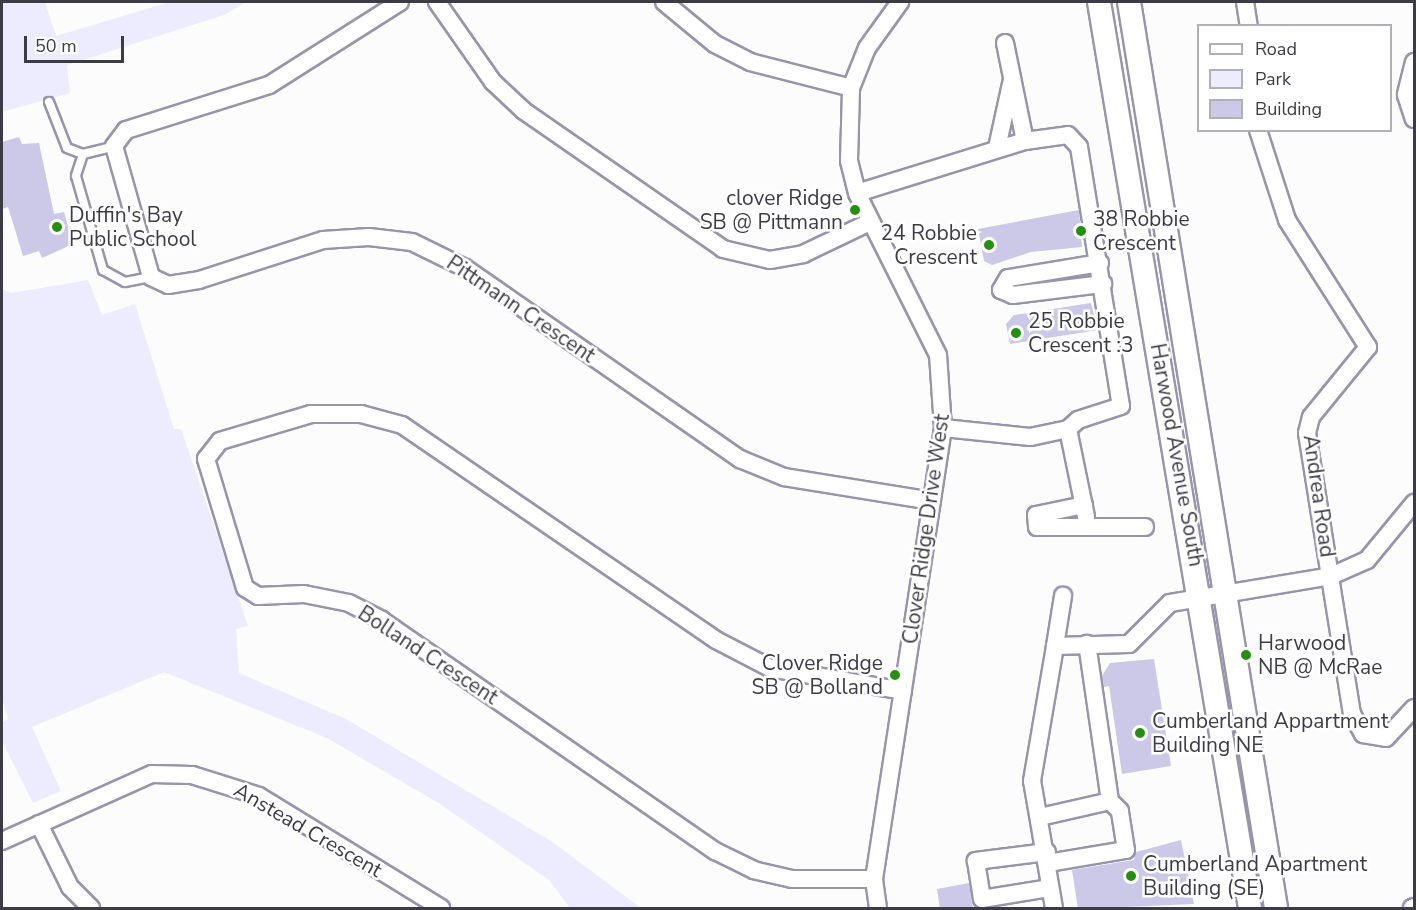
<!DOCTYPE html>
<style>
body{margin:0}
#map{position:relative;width:1416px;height:910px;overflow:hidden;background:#fcfcfc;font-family:"Nunito Sans",sans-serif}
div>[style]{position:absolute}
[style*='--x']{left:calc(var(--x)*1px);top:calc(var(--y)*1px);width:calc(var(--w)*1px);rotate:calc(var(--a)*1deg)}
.green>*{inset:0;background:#edebfe}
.building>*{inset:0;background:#ccc8e7}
.roads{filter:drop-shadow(2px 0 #9794ac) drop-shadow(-2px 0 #9794ac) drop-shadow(0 2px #9794ac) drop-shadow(0 -2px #9794ac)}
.service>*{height:8px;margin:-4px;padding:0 4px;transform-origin:4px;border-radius:4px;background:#fff}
.minor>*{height:16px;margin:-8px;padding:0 8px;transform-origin:8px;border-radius:8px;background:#fff}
.secondary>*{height:22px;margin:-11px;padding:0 11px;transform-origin:11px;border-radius:11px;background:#fff}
.dots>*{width:16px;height:16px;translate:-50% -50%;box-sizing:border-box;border:3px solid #fff;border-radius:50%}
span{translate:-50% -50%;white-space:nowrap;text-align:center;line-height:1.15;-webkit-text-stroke:5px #fff;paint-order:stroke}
.poi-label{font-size:21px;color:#3d3c46}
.right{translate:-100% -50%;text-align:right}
.left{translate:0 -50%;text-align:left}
.street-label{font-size:21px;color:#3d3c46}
.frame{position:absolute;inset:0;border:3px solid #3d3c46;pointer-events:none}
.legend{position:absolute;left:1197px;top:24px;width:195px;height:108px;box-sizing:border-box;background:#fff;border:2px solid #b1b1b5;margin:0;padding:8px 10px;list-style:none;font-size:18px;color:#3d3c46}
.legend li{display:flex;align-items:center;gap:12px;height:30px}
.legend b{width:30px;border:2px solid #b1b1b5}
.scale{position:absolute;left:24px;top:36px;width:100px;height:27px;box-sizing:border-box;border:3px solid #3d3c46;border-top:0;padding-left:8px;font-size:18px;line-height:21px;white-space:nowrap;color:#3d3c46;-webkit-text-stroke:4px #fff;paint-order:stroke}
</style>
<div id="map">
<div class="green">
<i style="clip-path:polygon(2px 2px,45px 2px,56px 36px,170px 2px,247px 2px,224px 15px,67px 65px,70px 93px,2px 112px)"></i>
<i style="clip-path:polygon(88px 280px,102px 315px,135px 304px,174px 429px,181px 429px,248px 626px,236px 629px,239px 673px,346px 719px,551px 841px,641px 908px,570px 908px,549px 880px,440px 804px,327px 738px,164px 672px,32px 727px,61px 791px,33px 803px,2px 741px,2px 722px,8px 719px,2px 698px,2px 289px,11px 293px)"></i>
</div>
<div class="building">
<i style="clip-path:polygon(19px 137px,22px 144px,39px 143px,54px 214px,64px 212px,73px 244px,42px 258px,39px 251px,23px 256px,8px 207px,2px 209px,2px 142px)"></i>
<i style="clip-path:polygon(1079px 210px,1082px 247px,1031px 252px,992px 265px,984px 261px,978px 229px)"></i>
<i style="clip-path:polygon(1091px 303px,1098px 330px,1010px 344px,1006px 324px,1014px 315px)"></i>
<i style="clip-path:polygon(1154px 659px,1171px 766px,1122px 774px,1109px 686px,1104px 687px,1102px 676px,1110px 663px)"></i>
<i style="clip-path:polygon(1181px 840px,1194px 904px,1078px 909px,1072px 870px,1134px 860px,1136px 852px)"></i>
<i style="clip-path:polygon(969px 883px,973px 909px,940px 909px,937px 889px)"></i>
</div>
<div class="roads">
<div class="service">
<i style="--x:49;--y:102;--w:49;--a:68.6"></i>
<i style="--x:67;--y:148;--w:17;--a:21"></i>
<i style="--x:83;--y:154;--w:32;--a:-14"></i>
<i style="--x:83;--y:154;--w:23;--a:108"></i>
<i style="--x:76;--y:176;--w:98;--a:74"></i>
<i style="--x:103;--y:270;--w:25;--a:29"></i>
<i style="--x:125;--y:282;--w:26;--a:-11"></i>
</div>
<div class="minor">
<i style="--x:400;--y:2;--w:155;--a:147.6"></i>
<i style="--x:269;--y:85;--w:150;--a:162.5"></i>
<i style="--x:126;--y:130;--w:20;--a:127"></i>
<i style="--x:114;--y:146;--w:136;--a:74.2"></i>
<i style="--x:151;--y:277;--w:19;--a:25"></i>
<i style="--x:168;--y:285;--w:31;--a:-9"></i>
<i style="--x:199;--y:280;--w:130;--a:-17.9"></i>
<i style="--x:323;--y:240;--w:46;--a:-3.7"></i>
<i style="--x:369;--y:237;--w:43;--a:6.6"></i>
<i style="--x:412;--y:242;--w:59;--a:26.1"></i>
<i style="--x:465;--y:268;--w:335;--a:34.8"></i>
<i style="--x:740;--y:459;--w:48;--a:22.2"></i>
<i style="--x:784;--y:477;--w:150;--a:9.2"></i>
<i style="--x:437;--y:2;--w:98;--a:55"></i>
<i style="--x:493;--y:82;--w:42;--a:43.1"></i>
<i style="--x:524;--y:111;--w:242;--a:34.7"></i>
<i style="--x:723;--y:249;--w:48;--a:13.2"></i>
<i style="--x:770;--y:260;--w:34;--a:-10"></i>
<i style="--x:803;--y:254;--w:74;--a:-25.5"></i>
<i style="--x:664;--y:2;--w:66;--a:39.5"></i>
<i style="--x:715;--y:44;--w:39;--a:27"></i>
<i style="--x:750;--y:62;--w:104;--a:14.4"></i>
<i style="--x:1245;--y:2;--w:24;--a:81"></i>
<i style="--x:1005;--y:43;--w:100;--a:78.5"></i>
<i style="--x:1414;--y:62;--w:34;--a:104"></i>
<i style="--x:1406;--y:95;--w:25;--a:72"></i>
<i style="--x:1258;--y:130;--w:95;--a:72.1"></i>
<i style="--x:1287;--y:220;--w:151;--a:57.5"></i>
<i style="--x:1368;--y:347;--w:90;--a:129.2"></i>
<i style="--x:1311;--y:417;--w:16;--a:104"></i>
<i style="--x:1307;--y:433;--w:285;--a:80.9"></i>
<i style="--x:1352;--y:714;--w:23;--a:61"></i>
<i style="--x:1363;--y:734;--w:23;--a:10"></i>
<i style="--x:1386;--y:738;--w:41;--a:-47"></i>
<i style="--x:997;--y:148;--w:66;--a:-77.7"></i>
<i style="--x:857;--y:193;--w:176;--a:-17.2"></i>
<i style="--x:1025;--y:141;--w:43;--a:-7.9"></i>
<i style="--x:1068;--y:135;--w:16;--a:47"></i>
<i style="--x:1079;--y:147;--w:262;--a:80.8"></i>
<i style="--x:1121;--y:406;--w:45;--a:162"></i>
<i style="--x:1078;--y:420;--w:13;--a:138"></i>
<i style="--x:1068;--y:429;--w:39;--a:168"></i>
<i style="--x:1030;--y:437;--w:87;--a:-174.1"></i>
<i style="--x:1100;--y:263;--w:93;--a:170.7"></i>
<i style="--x:1008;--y:278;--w:14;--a:120"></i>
<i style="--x:1001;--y:290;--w:13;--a:23"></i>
<i style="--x:1013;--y:295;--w:91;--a:-7"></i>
<i style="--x:1068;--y:429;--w:90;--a:78.4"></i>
<i style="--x:1084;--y:505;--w:49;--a:168.2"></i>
<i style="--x:1036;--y:515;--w:12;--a:85"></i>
<i style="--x:1037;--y:527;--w:108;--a:0"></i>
<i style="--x:1055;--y:646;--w:51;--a:-80.9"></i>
<i style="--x:1040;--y:817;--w:72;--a:-12.9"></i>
<i style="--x:39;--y:824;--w:70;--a:63.8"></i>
<i style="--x:70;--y:887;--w:30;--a:45"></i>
<i style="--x:2;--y:841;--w:164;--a:-24.1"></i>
<i style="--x:152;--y:774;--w:40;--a:1.4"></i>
<i style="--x:192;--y:775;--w:70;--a:17.4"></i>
<i style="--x:259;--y:796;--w:214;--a:31.6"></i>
<i style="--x:1047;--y:852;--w:72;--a:172.8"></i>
<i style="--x:976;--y:861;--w:38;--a:81"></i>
<i style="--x:982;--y:899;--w:69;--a:-9.2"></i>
<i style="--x:1048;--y:863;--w:79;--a:-9.5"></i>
<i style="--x:1126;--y:850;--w:39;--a:-99"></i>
<i style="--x:1120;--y:811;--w:14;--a:-135"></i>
<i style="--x:1110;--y:801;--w:159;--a:-98.3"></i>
<i style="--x:874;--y:879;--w:82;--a:180"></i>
<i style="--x:792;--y:879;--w:39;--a:-167"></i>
<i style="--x:754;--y:870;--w:43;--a:-154"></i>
<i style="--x:715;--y:851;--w:405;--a:-145.3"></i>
<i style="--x:382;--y:620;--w:37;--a:-153"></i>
<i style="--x:349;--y:603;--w:46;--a:-168.7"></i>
<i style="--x:304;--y:594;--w:46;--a:177.5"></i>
<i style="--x:258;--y:596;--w:15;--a:-148"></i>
<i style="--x:245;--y:588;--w:135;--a:-106.8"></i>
<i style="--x:206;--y:459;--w:23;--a:-52"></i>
<i style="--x:220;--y:441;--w:95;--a:-16.5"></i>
<i style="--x:311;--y:414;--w:50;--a:0"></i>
<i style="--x:361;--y:414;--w:42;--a:15"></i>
<i style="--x:402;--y:425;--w:381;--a:34.4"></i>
<i style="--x:716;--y:640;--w:61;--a:27.4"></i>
<i style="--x:770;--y:668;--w:135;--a:9.8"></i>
<i style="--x:878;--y:908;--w:29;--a:-98"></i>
<i style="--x:874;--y:879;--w:456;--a:-81.3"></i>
<i style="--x:943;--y:428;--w:73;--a:-93.9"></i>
<i style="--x:938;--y:355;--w:181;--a:-116.6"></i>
<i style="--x:857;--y:193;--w:33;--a:-104"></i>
<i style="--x:849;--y:161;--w:73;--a:-88.4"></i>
<i style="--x:851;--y:88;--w:43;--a:-68.2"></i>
<i style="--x:867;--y:48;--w:57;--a:-54.3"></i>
<i style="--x:1054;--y:908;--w:129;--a:-99.8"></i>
<i style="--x:1032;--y:781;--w:137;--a:-80.3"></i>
<i style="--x:1055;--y:646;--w:74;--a:-1.5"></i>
<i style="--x:1129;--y:644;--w:58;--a:-45"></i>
<i style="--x:1170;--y:603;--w:163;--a:-9.5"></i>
<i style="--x:1331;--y:576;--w:39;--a:-24"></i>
<i style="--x:1367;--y:560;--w:74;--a:-50.5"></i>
<i style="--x:1412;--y:908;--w:2;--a:-27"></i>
</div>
<div class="secondary">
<i style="--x:1099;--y:2;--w:918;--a:80.54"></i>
<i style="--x:1129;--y:2;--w:918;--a:80.78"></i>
</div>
</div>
<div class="dots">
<i style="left:855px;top:210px;background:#268f12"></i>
<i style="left:57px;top:227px;background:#268f12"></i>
<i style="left:1081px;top:231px;background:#268f12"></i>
<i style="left:989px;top:245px;background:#268f12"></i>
<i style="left:1016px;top:333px;background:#268f12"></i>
<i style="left:1246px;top:655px;background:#268f12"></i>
<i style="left:895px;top:675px;background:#268f12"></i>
<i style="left:1140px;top:733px;background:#268f12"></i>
<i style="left:1131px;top:876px;background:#268f12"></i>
</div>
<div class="poi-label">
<span class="right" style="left:843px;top:210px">clover Ridge<br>SB @ Pittmann</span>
<span class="left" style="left:69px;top:227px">Duffin's Bay<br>Public School</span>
<span class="left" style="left:1093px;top:231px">38 Robbie<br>Crescent</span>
<span class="right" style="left:977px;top:245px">24 Robbie<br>Crescent</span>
<span class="left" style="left:1028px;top:333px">25 Robbie<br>Crescent :3</span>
<span class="left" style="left:1258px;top:655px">Harwood<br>NB @ McRae</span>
<span class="right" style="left:883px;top:675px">Clover Ridge<br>SB @ Bolland</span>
<span class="left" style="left:1152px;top:733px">Cumberland Appartment<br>Building NE</span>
<span class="left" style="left:1143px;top:876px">Cumberland Apartment<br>Building (SE)</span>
</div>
<div class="street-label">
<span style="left:521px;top:309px;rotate:34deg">Pittmann Crescent</span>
<span style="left:1177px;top:455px;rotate:80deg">Harwood Avenue South</span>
<span style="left:1319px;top:496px;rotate:82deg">Andrea Road</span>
<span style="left:926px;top:529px;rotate:-82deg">Clover Ridge Drive West</span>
<span style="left:428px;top:655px;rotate:33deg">Bolland Crescent</span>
<span style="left:308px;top:830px;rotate:30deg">Anstead Crescent</span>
</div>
<div class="frame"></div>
<ul class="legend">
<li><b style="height:8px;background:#fff"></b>Road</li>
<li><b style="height:16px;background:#edebfe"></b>Park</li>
<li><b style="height:16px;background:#ccc8e7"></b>Building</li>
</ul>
<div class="scale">50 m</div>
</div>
